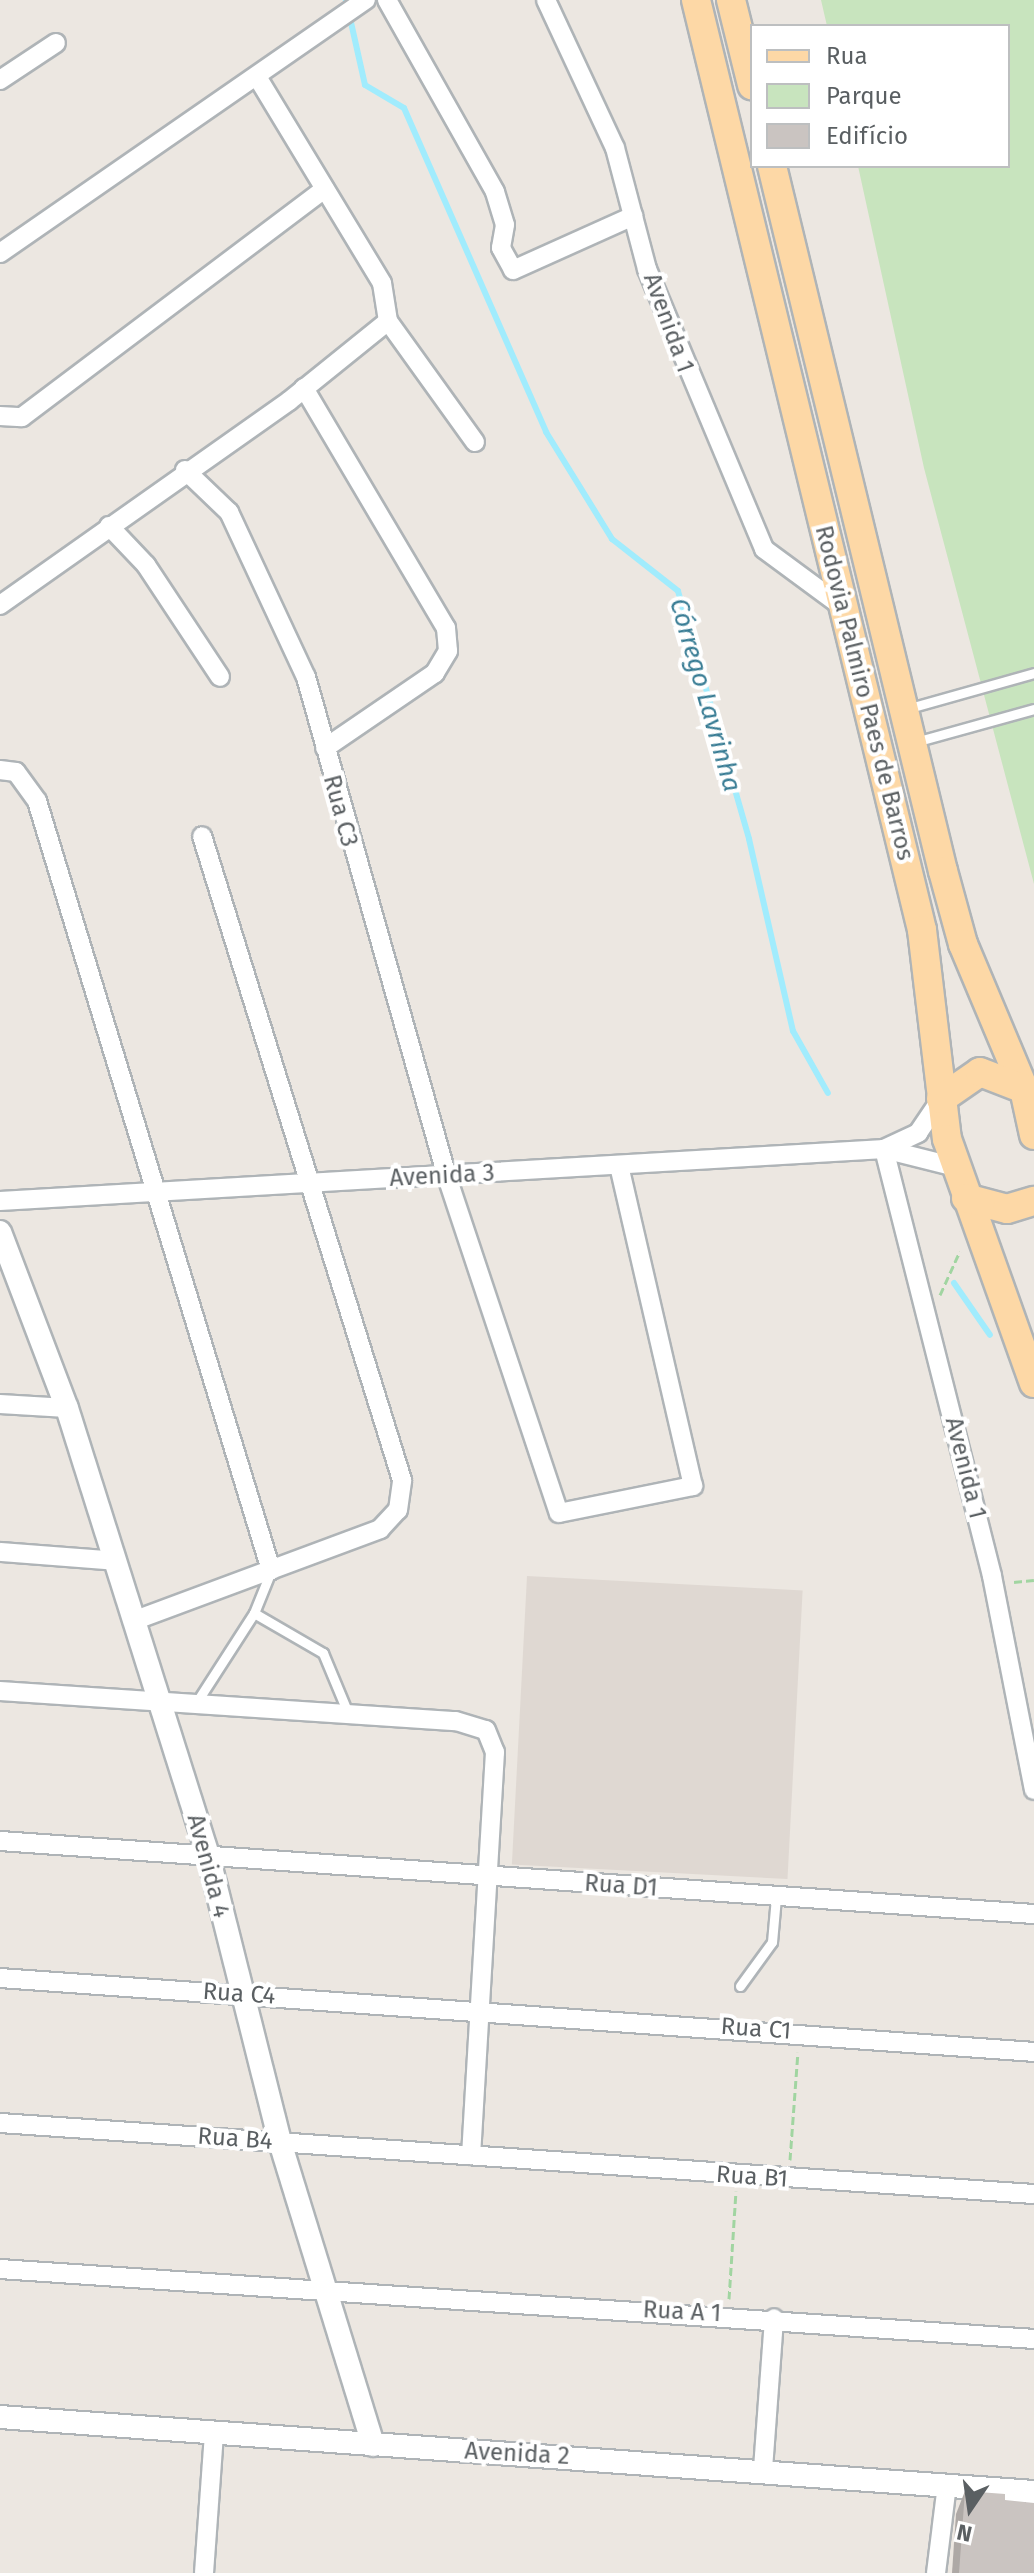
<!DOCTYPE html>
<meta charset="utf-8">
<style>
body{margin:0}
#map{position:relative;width:1034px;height:2573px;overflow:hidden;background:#ece7e1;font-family:"Fira Sans",sans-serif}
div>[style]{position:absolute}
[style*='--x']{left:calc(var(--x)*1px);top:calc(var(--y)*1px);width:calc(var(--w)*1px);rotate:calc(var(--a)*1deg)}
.education>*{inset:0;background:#dfd8d2;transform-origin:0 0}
.green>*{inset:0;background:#c8e4be}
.stream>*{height:6px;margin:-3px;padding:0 3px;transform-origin:3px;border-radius:3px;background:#a1ecfd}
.path>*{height:3px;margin-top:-1.5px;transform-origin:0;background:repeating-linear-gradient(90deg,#a1d5a1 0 8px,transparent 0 12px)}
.roads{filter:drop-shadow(2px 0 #afb4b7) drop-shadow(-2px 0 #afb4b7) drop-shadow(0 2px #afb4b7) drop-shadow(0 -2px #afb4b7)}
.service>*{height:9px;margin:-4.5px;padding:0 4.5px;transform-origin:4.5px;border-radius:4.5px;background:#fff}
.minor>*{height:18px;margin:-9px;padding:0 9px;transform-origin:9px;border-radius:9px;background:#fff}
.tertiary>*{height:22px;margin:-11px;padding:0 11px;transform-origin:11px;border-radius:11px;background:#fff}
.primary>*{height:28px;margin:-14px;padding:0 14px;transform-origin:14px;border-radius:14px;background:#fdd8a6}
.wall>*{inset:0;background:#aea9a6}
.building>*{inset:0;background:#cac4c1}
span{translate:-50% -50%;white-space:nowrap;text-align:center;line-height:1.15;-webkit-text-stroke:8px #fff;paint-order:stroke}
.street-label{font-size:24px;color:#5a5f62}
.water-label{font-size:26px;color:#387c94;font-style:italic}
.legend{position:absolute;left:750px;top:24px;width:260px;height:144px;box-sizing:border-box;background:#fff;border:2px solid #bdbfc0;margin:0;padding:10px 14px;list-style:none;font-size:24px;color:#5a5f62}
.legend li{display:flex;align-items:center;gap:16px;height:40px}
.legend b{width:40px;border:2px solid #bdbfc0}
.north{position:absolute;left:930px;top:2469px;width:80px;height:80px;-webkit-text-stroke:6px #fff;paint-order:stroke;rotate:193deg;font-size:22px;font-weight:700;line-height:32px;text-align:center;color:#5a5f62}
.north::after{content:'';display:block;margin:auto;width:28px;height:36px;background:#5a5f62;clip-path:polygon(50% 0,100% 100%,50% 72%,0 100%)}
</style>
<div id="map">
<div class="education">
<i style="left:527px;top:1576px;width:276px;height:289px;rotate:3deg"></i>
</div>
<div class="green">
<i style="clip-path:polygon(821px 0,1034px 0,1034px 884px,924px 468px,858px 166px,1008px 166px,1008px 26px,827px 26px)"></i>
</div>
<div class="stream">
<i style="--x:346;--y:0;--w:87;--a:77.4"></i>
<i style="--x:365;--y:85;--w:45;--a:30.5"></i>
<i style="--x:404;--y:108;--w:354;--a:66.3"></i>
<i style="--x:546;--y:432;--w:126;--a:58.3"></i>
<i style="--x:612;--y:539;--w:84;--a:38.2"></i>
<i style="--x:678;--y:591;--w:258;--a:74"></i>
<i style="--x:749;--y:839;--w:197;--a:77.1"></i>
<i style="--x:793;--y:1031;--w:71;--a:60.6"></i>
<i style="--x:954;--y:1283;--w:63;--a:55.3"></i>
</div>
<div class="path">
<i style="--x:940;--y:1295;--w:48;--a:-65.6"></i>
<i style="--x:1014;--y:1582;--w:20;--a:-6"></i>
<i style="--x:790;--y:2160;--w:108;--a:-85.8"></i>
<i style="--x:729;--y:2299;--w:108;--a:-86.3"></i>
</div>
<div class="roads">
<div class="service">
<i style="--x:906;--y:709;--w:133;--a:-15.7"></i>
<i style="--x:915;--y:742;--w:123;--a:-15.5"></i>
<i style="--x:254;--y:1613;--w:80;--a:30.1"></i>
<i style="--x:323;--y:1653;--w:65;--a:67.4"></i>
<i style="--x:196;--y:1703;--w:107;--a:-57.2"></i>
<i style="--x:254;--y:1613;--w:45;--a:-68"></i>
<i style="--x:740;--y:1986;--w:54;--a:-54"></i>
<i style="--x:772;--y:1942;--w:45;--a:-84.9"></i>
</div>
<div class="minor">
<i style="--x:387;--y:0;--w:220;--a:60.6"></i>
<i style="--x:495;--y:192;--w:34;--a:73"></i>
<i style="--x:505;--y:225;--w:23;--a:100"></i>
<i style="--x:501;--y:248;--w:25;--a:61"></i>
<i style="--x:513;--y:270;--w:132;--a:-24.2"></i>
<i style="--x:546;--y:0;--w:163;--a:65"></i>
<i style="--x:615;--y:148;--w:125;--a:75.2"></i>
<i style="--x:647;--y:269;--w:303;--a:67.3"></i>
<i style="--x:764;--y:549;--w:99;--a:36.4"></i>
<i style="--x:0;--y:80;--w:67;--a:-33.5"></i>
<i style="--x:0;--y:253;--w:445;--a:-34.7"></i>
<i style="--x:388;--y:321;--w:149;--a:54.3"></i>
<i style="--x:304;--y:388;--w:279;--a:59.4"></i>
<i style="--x:446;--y:628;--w:23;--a:85"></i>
<i style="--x:448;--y:651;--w:26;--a:121"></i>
<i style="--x:435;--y:673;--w:133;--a:145.7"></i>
<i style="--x:0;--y:416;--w:22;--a:3"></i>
<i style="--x:22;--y:417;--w:379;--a:-37"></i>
<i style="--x:185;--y:470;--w:61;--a:43.7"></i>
<i style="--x:229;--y:512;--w:182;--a:65"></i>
<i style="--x:306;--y:677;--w:520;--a:74.25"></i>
<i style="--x:447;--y:1177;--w:354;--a:71.6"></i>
<i style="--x:559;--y:1513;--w:137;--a:-11.4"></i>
<i style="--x:693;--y:1486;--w:329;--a:-103"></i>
<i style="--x:109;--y:526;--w:54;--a:46.5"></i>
<i style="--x:146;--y:565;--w:134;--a:56.5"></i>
<i style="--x:0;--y:605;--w:354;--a:-35.2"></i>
<i style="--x:289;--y:401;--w:127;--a:-38.9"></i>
<i style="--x:388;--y:321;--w:38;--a:-99"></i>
<i style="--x:382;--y:283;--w:241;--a:-121.2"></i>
<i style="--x:0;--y:770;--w:16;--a:7"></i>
<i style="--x:16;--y:772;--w:36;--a:54"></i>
<i style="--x:37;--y:801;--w:804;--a:73.08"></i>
<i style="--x:884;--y:1149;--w:440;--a:75.8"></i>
<i style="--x:992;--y:1576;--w:218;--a:78.9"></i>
<i style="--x:884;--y:1149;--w:38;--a:-25"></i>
<i style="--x:918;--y:1133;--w:41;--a:-55.9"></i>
<i style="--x:0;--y:1201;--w:886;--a:-3.37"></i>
<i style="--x:884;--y:1149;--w:74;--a:14"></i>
<i style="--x:0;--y:1404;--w:67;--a:3.4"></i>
<i style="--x:0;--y:1552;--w:116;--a:4.4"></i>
<i style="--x:133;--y:1621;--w:264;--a:-20.4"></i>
<i style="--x:380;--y:1529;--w:26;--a:-47"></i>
<i style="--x:398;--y:1510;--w:30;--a:-82"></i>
<i style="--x:402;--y:1480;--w:674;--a:-107.25"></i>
<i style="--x:0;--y:1691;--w:457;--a:3.8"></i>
<i style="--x:456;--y:1721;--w:31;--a:17"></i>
<i style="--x:486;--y:1730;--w:24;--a:68"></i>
<i style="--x:495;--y:1752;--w:404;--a:93.4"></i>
<i style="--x:0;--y:1841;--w:1037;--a:4.04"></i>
<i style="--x:0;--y:1978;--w:1037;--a:4.09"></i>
<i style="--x:0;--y:2123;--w:1036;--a:3.93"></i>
<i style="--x:0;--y:2269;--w:1036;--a:3.87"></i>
<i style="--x:763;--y:2469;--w:151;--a:-85.8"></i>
<i style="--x:204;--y:2573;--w:140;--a:-85.9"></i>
<i style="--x:936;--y:2573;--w:89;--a:-82.9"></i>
</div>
<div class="tertiary">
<i style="--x:0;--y:1232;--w:188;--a:69.2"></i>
<i style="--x:67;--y:1408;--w:469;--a:72.5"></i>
<i style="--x:208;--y:1855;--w:296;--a:75.9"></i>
<i style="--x:280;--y:2142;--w:317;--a:72.9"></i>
<i style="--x:0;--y:2417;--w:1037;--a:4.15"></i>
</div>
<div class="primary">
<i style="--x:696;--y:0;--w:957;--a:76.34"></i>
<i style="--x:922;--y:930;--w:210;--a:83.2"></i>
<i style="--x:947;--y:1139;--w:259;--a:70.4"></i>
<i style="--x:731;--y:0;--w:88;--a:76.1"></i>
<i style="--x:772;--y:166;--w:725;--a:76.37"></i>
<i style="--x:943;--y:871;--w:76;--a:74.7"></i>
<i style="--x:963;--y:944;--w:157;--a:67.2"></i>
<i style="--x:1024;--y:1089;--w:47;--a:77.7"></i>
<i style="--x:941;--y:1099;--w:47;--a:-34.7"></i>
<i style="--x:980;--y:1072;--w:47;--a:21.1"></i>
<i style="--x:966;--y:1198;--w:42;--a:15"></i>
<i style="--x:1007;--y:1209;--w:28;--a:-17"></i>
</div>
</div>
<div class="wall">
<i style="clip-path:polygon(965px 2491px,1005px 2500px,1034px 2573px,952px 2573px,956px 2514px)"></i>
</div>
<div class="building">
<i style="clip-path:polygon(965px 2491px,1005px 2494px,1005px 2500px,1034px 2503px,1034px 2573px,959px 2573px)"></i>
</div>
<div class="street-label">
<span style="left:668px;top:323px;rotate:70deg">Avenida 1</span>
<span style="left:864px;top:693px;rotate:76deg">Rodovia Palmiro Paes de Barros</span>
<span style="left:340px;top:811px;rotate:75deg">Rua C3</span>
<span style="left:442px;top:1176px;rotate:-3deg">Avenida 3</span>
<span style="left:965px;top:1468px;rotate:76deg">Avenida 1</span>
<span style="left:208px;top:1866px;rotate:75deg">Avenida 4</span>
<span style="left:621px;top:1886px;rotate:4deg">Rua D1</span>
<span style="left:239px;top:1994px;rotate:4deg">Rua C4</span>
<span style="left:756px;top:2029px;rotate:4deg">Rua C1</span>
<span style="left:235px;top:2139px;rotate:4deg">Rua B4</span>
<span style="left:752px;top:2177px;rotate:4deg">Rua B1</span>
<span style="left:682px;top:2312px;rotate:3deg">Rua A 1</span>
<span style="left:517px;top:2454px;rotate:3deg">Avenida 2</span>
</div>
<div class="water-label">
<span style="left:705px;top:695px;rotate:74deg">Córrego Lavrinha</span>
</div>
<ul class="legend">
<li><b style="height:10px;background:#fdd8a6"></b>Rua</li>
<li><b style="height:22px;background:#c8e4be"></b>Parque</li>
<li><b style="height:22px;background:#cac4c1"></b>Edifício</li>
</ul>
<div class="north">N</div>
</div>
